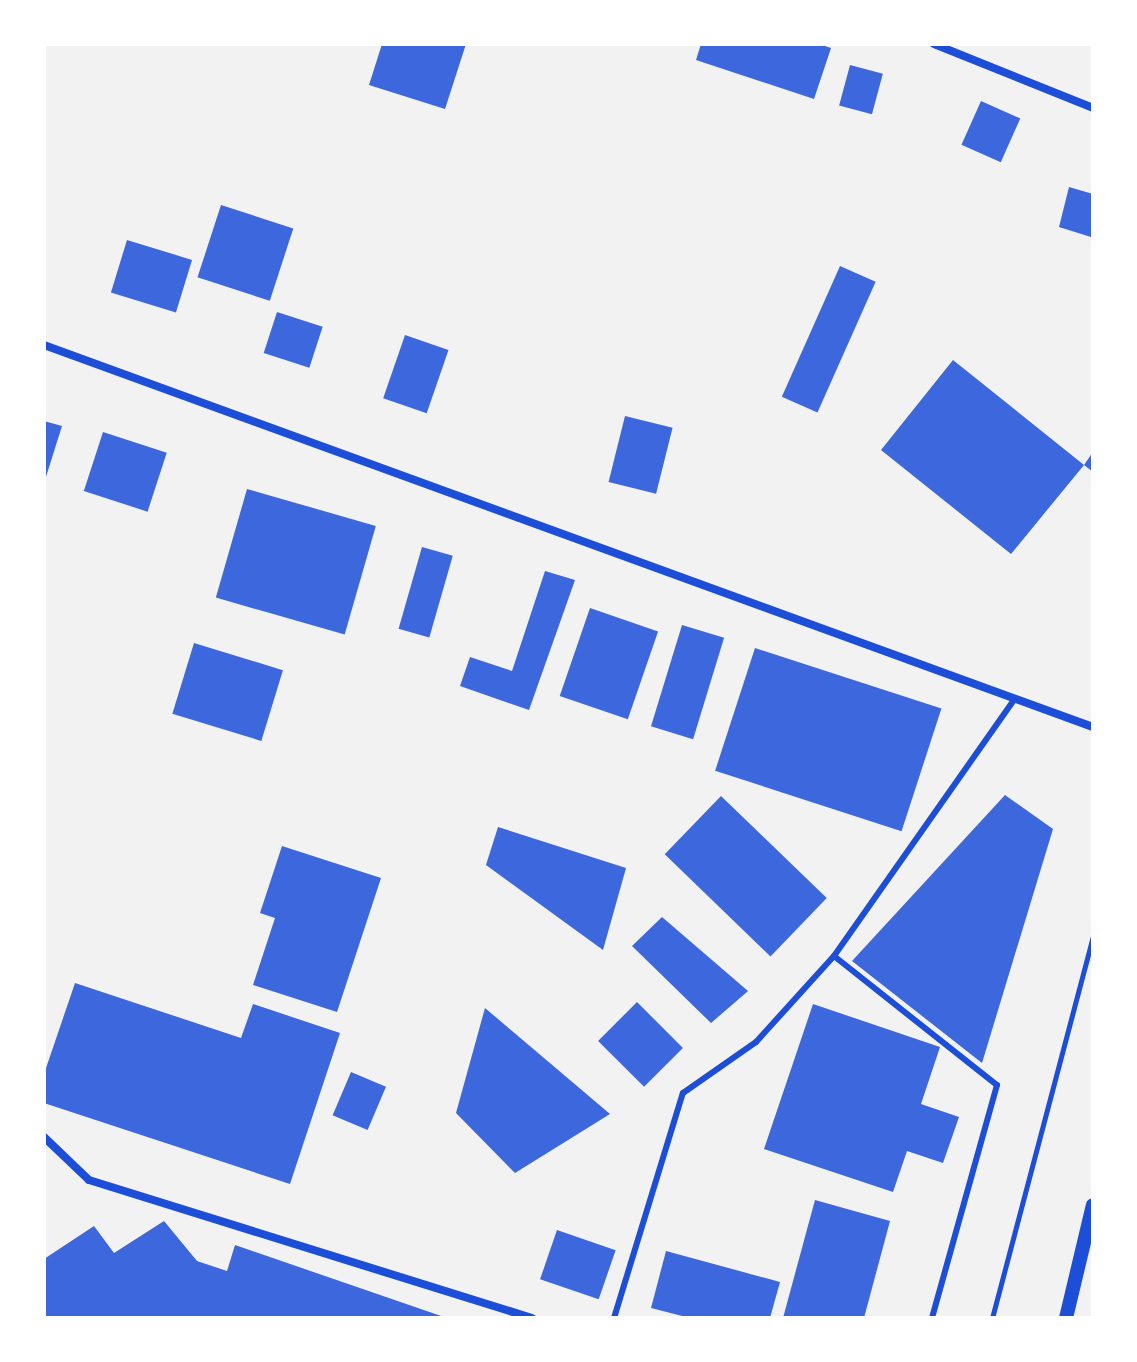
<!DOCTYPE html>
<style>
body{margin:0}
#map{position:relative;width:1137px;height:1362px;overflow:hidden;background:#f2f2f2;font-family:Montserrat,sans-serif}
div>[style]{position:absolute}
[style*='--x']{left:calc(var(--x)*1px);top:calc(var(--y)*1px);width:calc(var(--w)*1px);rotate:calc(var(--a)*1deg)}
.building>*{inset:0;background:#3d67dc;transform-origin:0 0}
.path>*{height:5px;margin:-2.5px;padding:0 2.5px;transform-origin:2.5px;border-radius:2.5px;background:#1d4ed8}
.service>*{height:6px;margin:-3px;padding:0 3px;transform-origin:3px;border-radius:3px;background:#1d4ed8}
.minor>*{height:8px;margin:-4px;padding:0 4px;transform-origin:4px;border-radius:4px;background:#1d4ed8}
.tertiary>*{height:14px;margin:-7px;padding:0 7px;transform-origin:7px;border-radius:7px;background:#1d4ed8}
span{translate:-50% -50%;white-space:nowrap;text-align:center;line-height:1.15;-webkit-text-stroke:7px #fff;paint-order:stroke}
.frame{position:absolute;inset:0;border:46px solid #fff;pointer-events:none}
</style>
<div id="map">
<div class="building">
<i style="clip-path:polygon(382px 44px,466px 44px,445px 109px,369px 85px)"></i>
<i style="clip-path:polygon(701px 44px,819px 44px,831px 48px,814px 99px,696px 60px)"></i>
<i style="left:850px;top:65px;width:34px;height:42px;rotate:15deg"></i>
<i style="left:981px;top:101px;width:43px;height:48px;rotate:24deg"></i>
<i style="clip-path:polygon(1069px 187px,1093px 194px,1091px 237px,1059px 227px)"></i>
<i style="left:221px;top:205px;width:76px;height:76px;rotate:18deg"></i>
<i style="left:127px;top:240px;width:68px;height:55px;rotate:17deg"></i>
<i style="left:840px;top:266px;width:39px;height:143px;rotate:24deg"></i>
<i style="left:277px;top:312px;width:48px;height:43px;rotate:18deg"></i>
<i style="left:405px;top:335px;width:46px;height:67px;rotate:19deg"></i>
<i style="clip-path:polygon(953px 360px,1084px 465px,1093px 452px,1093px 472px,1084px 465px,1011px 554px,881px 450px)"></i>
<i style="left:625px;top:416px;width:49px;height:68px;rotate:14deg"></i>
<i style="clip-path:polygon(44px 421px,62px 426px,45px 480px,44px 480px)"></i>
<i style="left:103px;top:432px;width:67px;height:62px;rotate:18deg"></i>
<i style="left:247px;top:489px;width:134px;height:113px;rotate:16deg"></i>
<i style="left:422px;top:547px;width:32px;height:85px;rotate:16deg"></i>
<i style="clip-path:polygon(545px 571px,575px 580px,529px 710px,460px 686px,470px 657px,512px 671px)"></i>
<i style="left:590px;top:608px;width:72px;height:93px;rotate:19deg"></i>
<i style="left:682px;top:625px;width:44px;height:106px;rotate:17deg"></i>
<i style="left:194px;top:643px;width:93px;height:74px;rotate:17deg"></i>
<i style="left:755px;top:648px;width:196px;height:129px;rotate:18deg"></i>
<i style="clip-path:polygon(1005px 795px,1053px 829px,982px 1063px,852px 961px)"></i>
<i style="left:721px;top:796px;width:147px;height:81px;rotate:44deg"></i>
<i style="clip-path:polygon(498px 827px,626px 868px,603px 950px,486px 865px)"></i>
<i style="clip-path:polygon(282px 846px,381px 878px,337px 1012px,253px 985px,275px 918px,260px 913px)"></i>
<i style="clip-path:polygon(662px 917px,748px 991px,711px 1023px,632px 946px)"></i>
<i style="clip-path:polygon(75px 983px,241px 1038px,253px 1004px,340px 1033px,290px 1184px,44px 1103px,44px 1074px)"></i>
<i style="left:637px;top:1002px;width:65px;height:55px;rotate:45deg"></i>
<i style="clip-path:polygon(813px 1004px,940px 1047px,921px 1104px,959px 1117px,943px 1163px,907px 1151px,893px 1192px,764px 1149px)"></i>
<i style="clip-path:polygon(485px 1008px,610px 1114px,515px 1173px,456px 1113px)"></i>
<i style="left:351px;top:1072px;width:38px;height:47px;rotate:23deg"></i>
<i style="clip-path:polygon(815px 1200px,890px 1221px,864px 1318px,783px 1318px)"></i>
<i style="clip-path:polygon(164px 1221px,197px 1261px,227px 1271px,235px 1245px,447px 1318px,44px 1318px,44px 1259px,94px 1226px,114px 1253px)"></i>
<i style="left:557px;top:1230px;width:62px;height:52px;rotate:19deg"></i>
<i style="clip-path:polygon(666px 1251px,780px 1282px,770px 1318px,690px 1318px,651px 1308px)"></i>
</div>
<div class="path">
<i style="--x:992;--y:1318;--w:394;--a:-75.2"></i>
</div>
<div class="service">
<i style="--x:834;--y:956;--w:208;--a:38.4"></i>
<i style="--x:997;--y:1085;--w:242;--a:105.6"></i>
<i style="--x:614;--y:1318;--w:235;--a:-73"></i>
<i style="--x:683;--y:1093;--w:89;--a:-34.9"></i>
<i style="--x:756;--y:1042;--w:116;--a:-47.8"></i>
<i style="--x:834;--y:956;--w:315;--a:-54.9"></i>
</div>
<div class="minor">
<i style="--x:934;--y:44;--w:171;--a:21.9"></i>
<i style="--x:44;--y:345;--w:1116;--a:20.01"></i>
<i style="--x:44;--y:1137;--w:62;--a:43.7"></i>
<i style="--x:89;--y:1180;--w:464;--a:17.3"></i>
</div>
<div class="tertiary">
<i style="--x:1066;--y:1318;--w:116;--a:-76.6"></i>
</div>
<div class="frame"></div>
</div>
